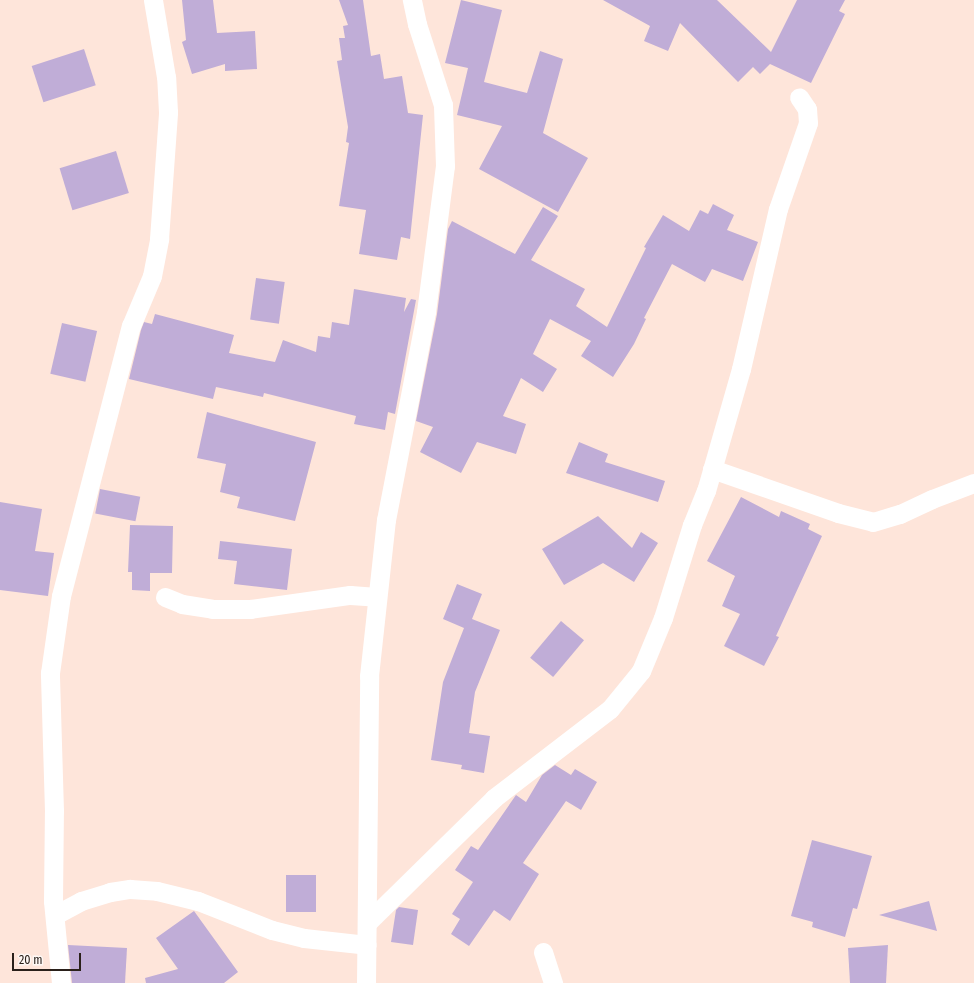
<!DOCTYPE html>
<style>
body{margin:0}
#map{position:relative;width:974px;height:983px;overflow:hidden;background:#fee5da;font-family:"Fira Sans Condensed",sans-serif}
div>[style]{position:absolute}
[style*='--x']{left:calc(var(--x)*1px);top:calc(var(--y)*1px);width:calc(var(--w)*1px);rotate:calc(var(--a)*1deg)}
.building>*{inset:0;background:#c0add7;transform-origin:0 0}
.minor>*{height:19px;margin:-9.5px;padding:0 9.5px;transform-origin:9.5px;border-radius:9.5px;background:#fff}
span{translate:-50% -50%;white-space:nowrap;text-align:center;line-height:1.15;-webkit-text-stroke:3.5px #fdf7f4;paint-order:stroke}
.scale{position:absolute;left:12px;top:953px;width:69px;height:18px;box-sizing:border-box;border:2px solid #2a201a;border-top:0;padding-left:5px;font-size:12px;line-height:14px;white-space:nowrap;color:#2a201a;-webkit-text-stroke:3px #fdf7f4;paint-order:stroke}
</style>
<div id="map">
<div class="building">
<i style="clip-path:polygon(182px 0,213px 0,217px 33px,255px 31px,257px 69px,225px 71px,225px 64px,192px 74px,182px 42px,186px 40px)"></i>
<i style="clip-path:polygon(339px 0,363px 0,371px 56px,380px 54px,384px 79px,402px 76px,408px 113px,423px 115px,410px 239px,401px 237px,397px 260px,359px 254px,366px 210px,339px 206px,349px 143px,346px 142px,348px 127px,337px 61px,342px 60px,339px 38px,345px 38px,343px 26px,348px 25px)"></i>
<i style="clip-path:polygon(461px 0,502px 10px,484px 82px,527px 93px,540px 51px,563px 59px,543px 133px,588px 158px,558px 212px,479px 169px,502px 126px,457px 115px,468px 68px,445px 63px)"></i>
<i style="clip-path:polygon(603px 0,717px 0,771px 52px,797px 0,845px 0,839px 11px,845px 14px,811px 83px,770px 64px,760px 74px,753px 67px,738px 82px,680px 23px,668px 51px,644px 41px,650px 26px)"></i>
<i style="left:84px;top:49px;width:38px;height:55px;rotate:72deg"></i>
<i style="left:116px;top:151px;width:44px;height:59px;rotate:73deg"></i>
<i style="clip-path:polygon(713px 204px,734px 215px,727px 230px,758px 242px,743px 281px,712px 269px,705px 282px,672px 264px,644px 318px,646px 319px,634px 344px,613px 377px,581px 356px,591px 341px,550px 319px,533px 354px,557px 369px,543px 392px,521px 378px,503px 416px,526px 424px,516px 454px,477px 442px,461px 473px,420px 452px,433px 427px,416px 421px,437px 314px,448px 229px,452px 221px,515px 254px,543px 207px,558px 216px,531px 260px,585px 289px,576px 306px,607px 327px,646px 248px,644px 247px,663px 215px,689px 231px,700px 210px,708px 214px)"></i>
<i style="left:256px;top:278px;width:29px;height:42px;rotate:8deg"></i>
<i style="clip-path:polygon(354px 289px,406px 298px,404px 312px,411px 299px,416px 300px,395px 414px,388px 412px,385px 430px,354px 424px,356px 416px,264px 393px,263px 397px,216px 387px,213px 399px,129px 379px,141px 330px,144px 322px,152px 324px,155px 314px,234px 335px,229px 353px,275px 362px,283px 340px,316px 352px,318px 336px,330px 338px,332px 322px,349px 325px)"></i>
<i style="left:62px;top:323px;width:36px;height:52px;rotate:13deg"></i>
<i style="clip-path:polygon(207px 412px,316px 442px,295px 521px,237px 508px,240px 497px,220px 492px,226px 464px,197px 458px)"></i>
<i style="clip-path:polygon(579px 442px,608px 454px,605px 462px,665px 481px,658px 502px,566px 473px)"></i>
<i style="left:100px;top:489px;width:41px;height:25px;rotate:11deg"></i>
<i style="clip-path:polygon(741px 497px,779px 517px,781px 511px,810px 524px,808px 529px,822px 536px,776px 636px,779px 637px,764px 666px,724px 646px,740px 614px,722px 606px,735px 576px,707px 561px)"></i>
<i style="clip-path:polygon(0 502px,42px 509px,35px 551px,54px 553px,48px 596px,0 590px)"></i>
<i style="clip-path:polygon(598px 516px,632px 548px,641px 532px,658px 543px,634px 582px,603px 563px,564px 585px,542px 549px)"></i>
<i style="clip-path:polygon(130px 525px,173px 526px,172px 573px,150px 573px,150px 591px,132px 590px,132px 572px,128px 572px)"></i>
<i style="clip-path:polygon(220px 541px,292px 549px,287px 590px,234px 584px,237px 561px,218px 559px)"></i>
<i style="clip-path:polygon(457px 584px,482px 594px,472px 619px,500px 630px,475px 692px,469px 733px,490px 736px,484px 773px,461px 769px,462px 765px,431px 760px,443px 682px,464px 628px,443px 619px)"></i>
<i style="left:561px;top:621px;width:30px;height:48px;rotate:40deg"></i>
<i style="clip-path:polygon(555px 765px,571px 775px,575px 769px,597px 782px,581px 810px,566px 801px,523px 863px,539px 874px,510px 921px,494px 910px,469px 946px,451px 934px,460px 919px,452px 914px,473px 882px,455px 870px,471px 846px,478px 850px,516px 795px,526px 802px,542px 775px)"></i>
<i style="clip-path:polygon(812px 840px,872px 856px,857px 909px,853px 908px,845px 937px,812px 927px,813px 922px,791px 916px)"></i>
<i style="left:286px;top:875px;width:30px;height:37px"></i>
<i style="clip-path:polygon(929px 901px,937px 931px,879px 915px)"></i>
<i style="clip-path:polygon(399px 907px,418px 910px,413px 945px,391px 942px,396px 910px)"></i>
<i style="clip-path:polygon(194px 911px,238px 972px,224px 983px,146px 983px,145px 978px,178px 969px,156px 938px)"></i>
<i style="clip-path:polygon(68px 945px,127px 948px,125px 983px,72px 983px)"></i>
<i style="clip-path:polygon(888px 945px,886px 983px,850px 983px,848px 948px)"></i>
</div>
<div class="minor">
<i style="--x:712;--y:469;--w:133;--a:19.2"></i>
<i style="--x:838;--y:513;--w:36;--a:14"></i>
<i style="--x:873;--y:522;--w:28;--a:-17"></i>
<i style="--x:900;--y:514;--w:35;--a:-25"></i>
<i style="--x:932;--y:499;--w:45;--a:-20.9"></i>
<i style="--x:165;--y:597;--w:18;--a:22"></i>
<i style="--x:182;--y:604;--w:30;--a:9"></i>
<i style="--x:212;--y:609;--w:38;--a:0"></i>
<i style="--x:250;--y:609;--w:101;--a:-8"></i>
<i style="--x:350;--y:595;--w:27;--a:4"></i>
<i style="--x:55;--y:915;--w:30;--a:-28"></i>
<i style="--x:81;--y:901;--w:30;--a:-17"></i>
<i style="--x:110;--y:892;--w:20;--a:-9"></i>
<i style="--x:130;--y:889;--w:27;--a:4"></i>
<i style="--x:157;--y:891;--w:42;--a:13.7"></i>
<i style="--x:198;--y:901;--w:79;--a:21.4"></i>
<i style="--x:272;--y:930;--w:33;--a:14"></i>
<i style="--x:304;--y:938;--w:63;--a:6.3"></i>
<i style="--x:368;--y:922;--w:177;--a:-44.5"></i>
<i style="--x:494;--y:798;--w:146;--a:-37.5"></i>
<i style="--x:610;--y:709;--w:49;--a:-50.8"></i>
<i style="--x:641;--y:671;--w:57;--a:-67.5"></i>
<i style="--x:663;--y:618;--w:97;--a:-72.7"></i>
<i style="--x:692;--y:525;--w:37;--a:-68"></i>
<i style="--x:706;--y:491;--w:127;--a:-74"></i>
<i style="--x:741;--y:369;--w:164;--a:-77"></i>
<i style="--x:778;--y:209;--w:91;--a:-70.8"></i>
<i style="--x:808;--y:123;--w:14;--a:-94"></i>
<i style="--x:807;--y:109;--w:14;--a:-124"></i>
<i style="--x:543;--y:952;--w:33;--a:72"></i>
<i style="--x:61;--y:983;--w:82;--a:-95.6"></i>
<i style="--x:53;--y:901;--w:90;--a:-89.4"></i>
<i style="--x:54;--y:811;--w:138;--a:-91.7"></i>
<i style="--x:50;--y:673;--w:78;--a:-81.9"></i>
<i style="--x:61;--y:596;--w:279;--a:-75.5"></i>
<i style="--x:131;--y:326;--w:54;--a:-67.2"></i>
<i style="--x:152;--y:276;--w:38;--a:-79"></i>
<i style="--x:159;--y:239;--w:127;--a:-85.9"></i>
<i style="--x:168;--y:112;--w:35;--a:-93"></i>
<i style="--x:166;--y:77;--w:78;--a:-99.6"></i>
<i style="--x:366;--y:983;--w:307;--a:-89.4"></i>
<i style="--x:369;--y:676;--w:157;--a:-83.8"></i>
<i style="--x:386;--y:520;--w:212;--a:-79.1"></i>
<i style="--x:426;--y:312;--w:147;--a:-82.6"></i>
<i style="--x:445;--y:166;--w:61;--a:-91.9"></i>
<i style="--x:443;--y:105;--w:85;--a:-107.8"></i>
<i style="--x:417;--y:24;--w:25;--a:-102"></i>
</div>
<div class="scale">20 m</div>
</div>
